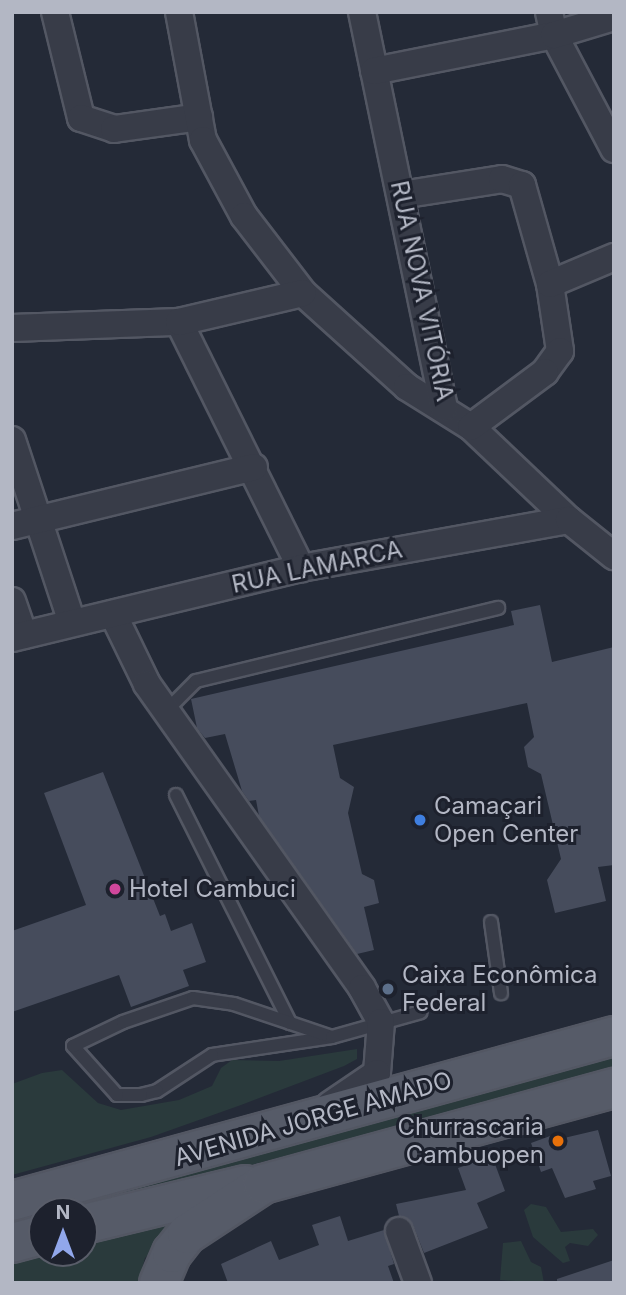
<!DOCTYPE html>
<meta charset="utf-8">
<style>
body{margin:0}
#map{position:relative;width:626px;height:1295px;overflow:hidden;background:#242a37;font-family:Inter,sans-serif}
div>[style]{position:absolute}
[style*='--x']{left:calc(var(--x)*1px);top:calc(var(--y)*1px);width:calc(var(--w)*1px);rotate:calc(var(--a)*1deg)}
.green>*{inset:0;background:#2a3a3c}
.building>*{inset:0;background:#464c5c}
.roads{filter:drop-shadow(2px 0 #535763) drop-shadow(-2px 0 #535763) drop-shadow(0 2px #535763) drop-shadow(0 -2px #535763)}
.lane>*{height:12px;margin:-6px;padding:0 6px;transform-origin:6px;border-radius:6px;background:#383c48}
.street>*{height:26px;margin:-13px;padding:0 13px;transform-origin:13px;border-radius:13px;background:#383c48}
.primary>*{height:38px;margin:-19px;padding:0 19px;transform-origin:19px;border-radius:19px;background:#565b68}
.dots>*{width:19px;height:19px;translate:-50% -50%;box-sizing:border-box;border:4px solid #1d212d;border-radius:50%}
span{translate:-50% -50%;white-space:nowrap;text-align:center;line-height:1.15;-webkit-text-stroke:6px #1d212d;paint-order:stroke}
.street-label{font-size:24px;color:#b3b7c4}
.poi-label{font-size:24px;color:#b3b7c4}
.left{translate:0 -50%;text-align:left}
.right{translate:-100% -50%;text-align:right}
.frame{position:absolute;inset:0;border:14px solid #b3b7c4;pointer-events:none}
.north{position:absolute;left:28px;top:1197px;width:70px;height:70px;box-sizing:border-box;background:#1d212d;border:2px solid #595d69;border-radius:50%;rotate:0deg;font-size:19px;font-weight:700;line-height:28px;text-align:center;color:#b3b7c4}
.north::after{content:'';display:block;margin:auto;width:24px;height:32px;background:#91a7eb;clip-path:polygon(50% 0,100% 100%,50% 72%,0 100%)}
</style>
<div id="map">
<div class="green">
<i style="clip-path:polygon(357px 1049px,357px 1059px,344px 1066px,241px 1105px,151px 1137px,12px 1175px,12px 1084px,42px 1073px,62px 1070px,98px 1103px,121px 1110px,179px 1100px,212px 1086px,221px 1068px,232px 1060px,279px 1061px)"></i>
<i style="clip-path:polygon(614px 1057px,614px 1069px,78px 1211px,43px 1211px)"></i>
<i style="clip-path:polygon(531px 1204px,546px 1207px,561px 1232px,593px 1229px,598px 1235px,588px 1246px,570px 1243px,565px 1247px,570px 1261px,563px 1263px,533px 1237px,524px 1210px)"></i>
<i style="clip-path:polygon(183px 1220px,145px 1258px,138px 1283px,12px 1283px,12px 1261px,46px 1253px,84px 1253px,84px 1244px)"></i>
<i style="clip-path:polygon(521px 1241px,531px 1262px,541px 1267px,544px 1283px,500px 1280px,503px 1243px)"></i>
</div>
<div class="building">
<i style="clip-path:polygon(540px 605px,552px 662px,614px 647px,614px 865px,598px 867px,606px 901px,555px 913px,547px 880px,561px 859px,541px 774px,528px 767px,524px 747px,534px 737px,527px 703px,333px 745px,340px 778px,354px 787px,348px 813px,362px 874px,374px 880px,379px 903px,364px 907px,374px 950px,357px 954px,259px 816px,256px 800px,249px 801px,242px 791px,225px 734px,205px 738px,197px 728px,191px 699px,514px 625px,511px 611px)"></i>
<i style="clip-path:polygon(103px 772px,160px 916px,165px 914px,171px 931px,192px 923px,206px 962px,183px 970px,189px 986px,131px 1007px,119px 975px,12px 1012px,12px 931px,86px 905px,44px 793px)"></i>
<i style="clip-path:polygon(598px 1130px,611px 1176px,593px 1181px,596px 1189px,565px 1198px,552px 1168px,541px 1172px,531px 1143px,561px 1132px,564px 1138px)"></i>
<i style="clip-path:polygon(492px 1156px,505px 1191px,477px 1203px,488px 1228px,424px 1253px,413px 1225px,399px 1216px,396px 1204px,466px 1190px,458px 1168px)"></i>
<i style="clip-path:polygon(340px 1216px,348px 1241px,384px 1230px,394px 1264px,388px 1266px,394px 1283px,228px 1283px,221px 1264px,271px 1241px,279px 1260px,319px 1245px,312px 1225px)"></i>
<i style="clip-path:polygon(614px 1260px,614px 1283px,557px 1283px,557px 1279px)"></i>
</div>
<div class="roads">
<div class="lane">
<i style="--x:166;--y:711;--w:42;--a:-45"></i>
<i style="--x:196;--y:681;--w:311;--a:-13.6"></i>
<i style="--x:176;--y:795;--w:255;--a:63.4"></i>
<i style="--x:491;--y:922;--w:72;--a:82"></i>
<i style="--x:332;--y:1037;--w:121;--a:171.5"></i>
<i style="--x:212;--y:1055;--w:66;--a:146.8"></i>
<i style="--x:157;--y:1091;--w:16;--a:166"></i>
<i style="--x:141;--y:1095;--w:24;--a:180"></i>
<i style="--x:117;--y:1095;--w:66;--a:-131.9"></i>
<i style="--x:73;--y:1046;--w:55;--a:-25.6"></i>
<i style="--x:123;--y:1022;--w:74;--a:-18.9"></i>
<i style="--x:193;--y:998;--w:41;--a:8.3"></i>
<i style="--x:234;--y:1004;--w:103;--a:18.6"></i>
<i style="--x:332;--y:1037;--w:92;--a:-15.7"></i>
</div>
<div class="street">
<i style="--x:55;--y:12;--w:109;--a:76.2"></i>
<i style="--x:81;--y:118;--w:35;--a:18"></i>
<i style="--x:114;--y:129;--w:86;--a:-8"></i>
<i style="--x:179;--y:12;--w:130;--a:79.4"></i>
<i style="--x:203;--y:140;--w:86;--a:61.7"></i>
<i style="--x:244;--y:216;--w:97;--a:52.5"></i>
<i style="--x:303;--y:293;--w:140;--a:42.1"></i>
<i style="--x:407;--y:387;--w:75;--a:32"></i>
<i style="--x:471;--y:427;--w:135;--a:43.5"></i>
<i style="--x:362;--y:12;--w:404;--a:78.3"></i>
<i style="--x:549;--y:12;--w:24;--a:78"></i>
<i style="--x:554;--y:35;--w:129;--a:62.2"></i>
<i style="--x:374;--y:71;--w:184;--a:-11.3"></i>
<i style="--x:554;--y:35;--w:63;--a:-16.7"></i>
<i style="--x:401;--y:195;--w:102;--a:-9"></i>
<i style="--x:502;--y:179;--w:21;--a:17"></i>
<i style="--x:522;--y:185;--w:103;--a:74.2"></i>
<i style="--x:550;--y:284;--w:68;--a:81.5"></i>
<i style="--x:560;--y:351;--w:26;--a:126"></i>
<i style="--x:545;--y:372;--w:92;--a:143.4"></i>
<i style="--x:550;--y:284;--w:69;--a:-22.9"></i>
<i style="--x:179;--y:322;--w:275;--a:63.6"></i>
<i style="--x:12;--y:328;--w:167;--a:-2.1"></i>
<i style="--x:179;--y:322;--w:127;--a:-13.2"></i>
<i style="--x:12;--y:440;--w:192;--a:71.8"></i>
<i style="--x:12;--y:526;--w:249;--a:-13.7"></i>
<i style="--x:12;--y:601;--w:36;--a:71"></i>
<i style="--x:113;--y:614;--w:78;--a:64.1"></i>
<i style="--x:147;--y:684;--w:372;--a:54.7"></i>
<i style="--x:362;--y:988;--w:39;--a:61"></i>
<i style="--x:381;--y:1022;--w:51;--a:94.5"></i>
<i style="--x:377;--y:1073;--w:57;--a:145.8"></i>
<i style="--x:12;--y:638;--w:297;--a:-13.6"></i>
<i style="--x:301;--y:568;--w:272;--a:-10.2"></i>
<i style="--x:569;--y:520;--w:58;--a:38.7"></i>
<i style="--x:399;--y:1231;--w:55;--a:69.9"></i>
</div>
<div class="primary">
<i style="--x:12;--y:1201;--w:624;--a:-15.33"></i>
<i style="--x:84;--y:1224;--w:166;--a:-13.6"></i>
<i style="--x:12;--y:1243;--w:31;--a:-15"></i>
<i style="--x:159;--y:1283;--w:33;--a:-67"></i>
<i style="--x:172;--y:1253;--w:24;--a:-52"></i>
<i style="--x:187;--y:1234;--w:91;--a:-33.3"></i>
<i style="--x:263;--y:1184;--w:364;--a:-15.3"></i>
</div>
</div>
<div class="dots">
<i style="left:420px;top:820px;background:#3f7fe0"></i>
<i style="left:115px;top:889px;background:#d1479c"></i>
<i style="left:388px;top:989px;background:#5c6f8a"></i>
<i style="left:558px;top:1141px;background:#e8710a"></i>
</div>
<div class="street-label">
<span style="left:422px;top:291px;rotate:78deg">RUA NOVA VITÓRIA</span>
<span style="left:317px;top:567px;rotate:-12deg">RUA LAMARCA</span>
<span style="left:313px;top:1119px;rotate:-16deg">AVENIDA JORGE AMADO</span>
</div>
<div class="poi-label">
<span class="left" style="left:434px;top:820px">Camaçari<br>Open Center</span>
<span class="left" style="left:129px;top:889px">Hotel Cambuci</span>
<span class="left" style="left:402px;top:989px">Caixa Econômica<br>Federal</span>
<span class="right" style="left:544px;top:1141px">Churrascaria<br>Cambuopen</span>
</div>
<div class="frame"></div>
<div class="north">N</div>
</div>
